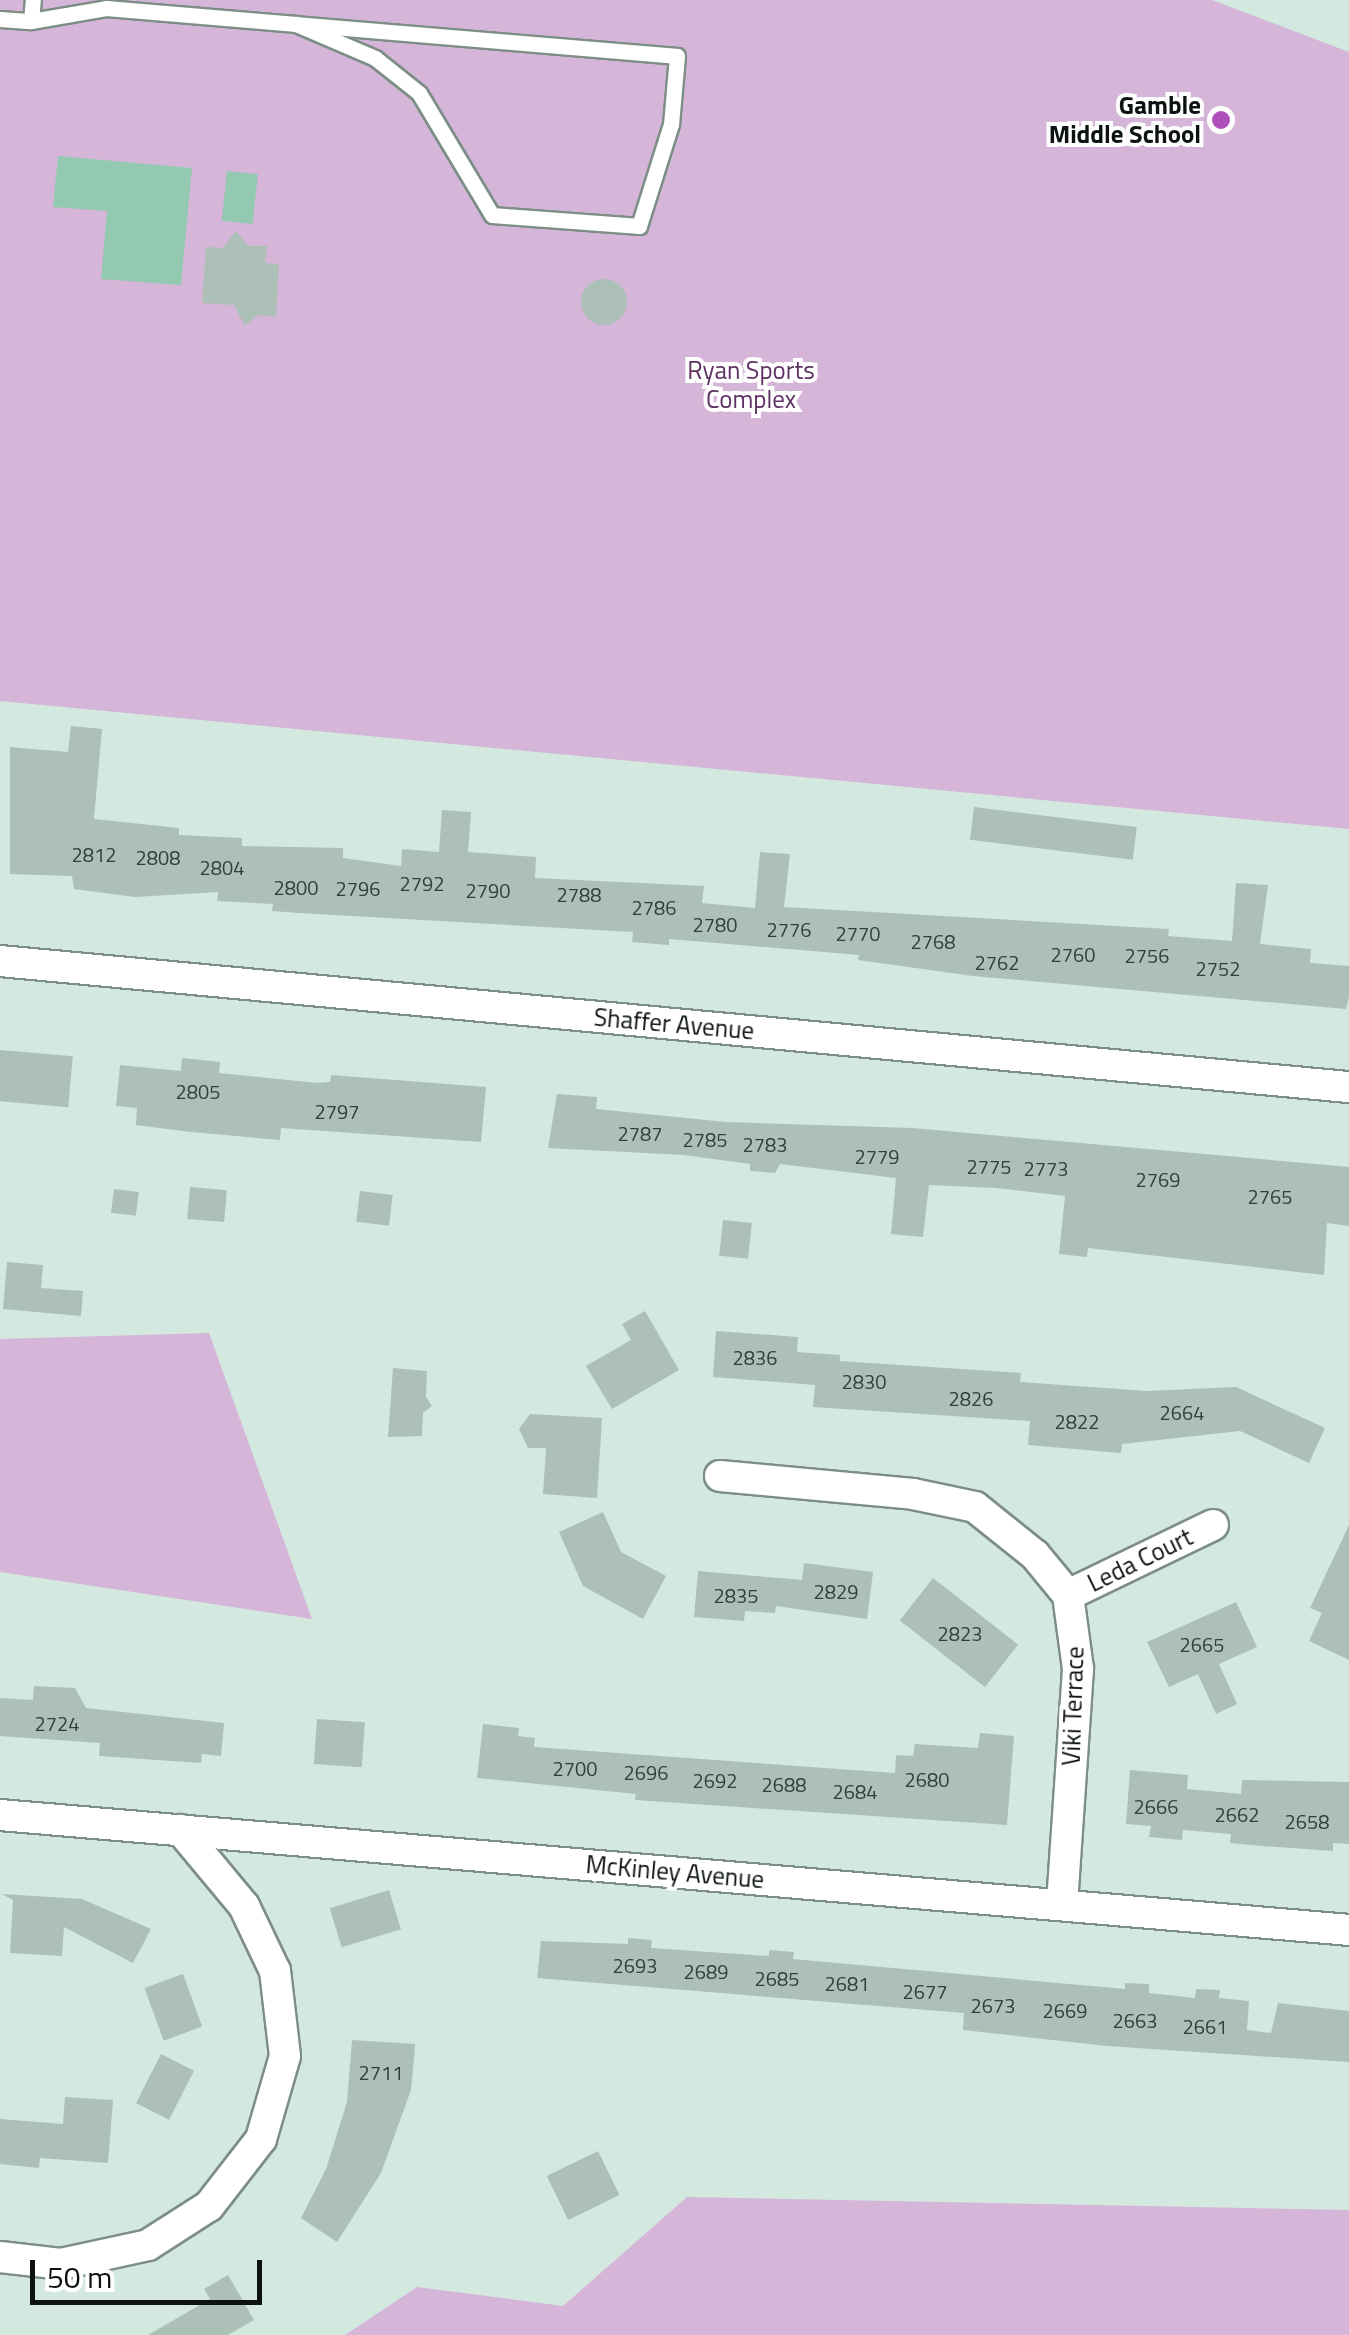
<!DOCTYPE html>
<style>
body{margin:0}
#map{position:relative;width:1349px;height:2335px;overflow:hidden;background:#d3e8de;font-family:"Titillium Web",sans-serif}
div>[style]{position:absolute}
[style*='--x']{left:calc(var(--x)*1px);top:calc(var(--y)*1px);width:calc(var(--w)*1px);rotate:calc(var(--a)*1deg)}
.green>*{inset:0;background:#d5b5d8}
.water>*{inset:0;background:#93c8b1;transform-origin:0 0}
.building>*{inset:0;background:#acc0b7;transform-origin:0 0}
.round{border-radius:50%}
.roads{filter:drop-shadow(2px 0 #7c8e86) drop-shadow(-2px 0 #7c8e86) drop-shadow(0 2px #7c8e86) drop-shadow(0 -2px #7c8e86)}
.lane>*{height:15px;margin:-7.5px;padding:0 7.5px;transform-origin:7.5px;border-radius:7.5px;background:#fff}
.street>*{height:30px;margin:-15px;padding:0 15px;transform-origin:15px;border-radius:15px;background:#fff}
.dots>*{width:28px;height:28px;translate:-50% -50%;box-sizing:border-box;border:5px solid #fff;border-radius:50%}
span{translate:-50% -50%;white-space:nowrap;text-align:center;line-height:1.15;-webkit-text-stroke:8px #fff;paint-order:stroke}
.number-label{font-size:20px;color:#333e39}
.number-label span{-webkit-text-stroke-width:0}
.poi-label{font-size:25px;color:#0b120f;font-weight:700}
.right{translate:-100% -50%;text-align:right}
.park-label{font-size:25px;color:#5e3263}
.street-label{font-size:25px;color:#0b120f}
.scale{position:absolute;left:30px;top:2260px;width:232px;height:45px;box-sizing:border-box;border:5px solid #0b120f;border-top:0;padding-left:12px;font-size:30px;line-height:35px;white-space:nowrap;color:#0b120f;-webkit-text-stroke:8px #fff;paint-order:stroke}
</style>
<div id="map">
<div class="green">
<i style="clip-path:polygon(0 0,1212px 0,1349px 52px,1349px 829px,0 701px)"></i>
<i style="clip-path:polygon(209px 1333px,312px 1619px,0 1572px,0 1339px)"></i>
<i style="clip-path:polygon(687px 2197px,1349px 2210px,1349px 2335px,345px 2335px,417px 2287px,563px 2306px)"></i>
</div>
<div class="water">
<i style="clip-path:polygon(58px 156px,192px 168px,181px 285px,101px 279px,107px 211px,53px 207px)"></i>
<i style="left:227px;top:171px;width:31px;height:50px;rotate:6deg"></i>
</div>
<div class="building">
<i style="clip-path:polygon(236px 231px,248px 246px,267px 246px,265px 263px,279px 264px,276px 317px,258px 315px,245px 326px,234px 305px,202px 303px,206px 247px,223px 248px)"></i>
<i class="round" style="left:581px;top:279px;width:46px;height:46px"></i>
<i style="clip-path:polygon(71px 726px,102px 729px,94px 819px,179px 828px,179px 835px,242px 838px,242px 846px,343px 848px,343px 858px,401px 866px,402px 849px,439px 852px,442px 810px,471px 812px,468px 852px,536px 857px,535px 878px,704px 886px,702px 903px,755px 908px,760px 852px,790px 854px,784px 907px,1169px 929px,1168px 936px,1232px 941px,1236px 883px,1268px 885px,1260px 944px,1311px 949px,1310px 963px,1349px 966px,1349px 997px,1346px 1009px,973px 976px,858px 960px,859px 955px,669px 939px,669px 945px,632px 942px,633px 932px,299px 913px,272px 911px,273px 904px,217px 901px,218px 892px,135px 897px,74px 889px,72px 876px,10px 874px,10px 747px,68px 752px)"></i>
<i style="left:974px;top:807px;width:164px;height:33px;rotate:7deg"></i>
<i style="left:0;top:1050px;width:73px;height:51px;rotate:5deg"></i>
<i style="clip-path:polygon(182px 1058px,220px 1062px,219px 1073px,317px 1083px,330px 1082px,331px 1075px,486px 1087px,481px 1142px,281px 1128px,280px 1140px,191px 1132px,136px 1125px,137px 1108px,116px 1106px,120px 1065px,181px 1071px)"></i>
<i style="clip-path:polygon(557px 1094px,597px 1097px,596px 1109px,726px 1122px,913px 1128px,1349px 1167px,1349px 1226px,1327px 1223px,1324px 1275px,1088px 1248px,1087px 1257px,1059px 1254px,1065px 1196px,996px 1188px,929px 1185px,923px 1237px,891px 1234px,896px 1178px,780px 1164px,775px 1173px,750px 1171px,750px 1164px,684px 1155px,548px 1148px)"></i>
<i style="left:190px;top:1187px;width:37px;height:32px;rotate:5deg"></i>
<i style="left:114px;top:1189px;width:25px;height:24px;rotate:7deg"></i>
<i style="left:360px;top:1191px;width:33px;height:31px;rotate:7deg"></i>
<i style="left:723px;top:1220px;width:29px;height:36px;rotate:6deg"></i>
<i style="clip-path:polygon(7px 1262px,43px 1265px,41px 1288px,83px 1291px,81px 1316px,3px 1309px)"></i>
<i style="clip-path:polygon(645px 1311px,679px 1370px,612px 1409px,586px 1366px,631px 1340px,622px 1324px)"></i>
<i style="clip-path:polygon(716px 1331px,798px 1337px,797px 1352px,840px 1355px,840px 1361px,1021px 1373px,1020px 1382px,1147px 1391px,1236px 1387px,1325px 1428px,1309px 1463px,1240px 1431px,1122px 1444px,1121px 1453px,1028px 1445px,1030px 1421px,813px 1407px,815px 1385px,713px 1377px)"></i>
<i style="clip-path:polygon(393px 1368px,427px 1371px,426px 1397px,432px 1406px,423px 1413px,422px 1436px,388px 1437px)"></i>
<i style="clip-path:polygon(530px 1414px,602px 1418px,597px 1498px,543px 1494px,546px 1448px,528px 1448px,519px 1429px)"></i>
<i style="clip-path:polygon(603px 1512px,621px 1552px,666px 1576px,643px 1619px,583px 1586px,559px 1532px)"></i>
<i style="clip-path:polygon(1349px 1525px,1349px 1660px,1309px 1641px,1322px 1613px,1310px 1608px)"></i>
<i style="clip-path:polygon(804px 1563px,873px 1572px,867px 1619px,776px 1606px,775px 1613px,745px 1611px,744px 1621px,694px 1617px,698px 1571px,802px 1580px)"></i>
<i style="left:933px;top:1578px;width:108px;height:54px;rotate:38deg"></i>
<i style="clip-path:polygon(1236px 1602px,1257px 1647px,1219px 1664px,1237px 1704px,1216px 1714px,1198px 1674px,1169px 1687px,1147px 1642px)"></i>
<i style="clip-path:polygon(34px 1686px,75px 1688px,86px 1708px,224px 1723px,221px 1756px,202px 1754px,201px 1763px,99px 1756px,100px 1743px,0 1736px,0 1698px,33px 1700px)"></i>
<i style="left:317px;top:1719px;width:48px;height:45px;rotate:4deg"></i>
<i style="clip-path:polygon(483px 1724px,519px 1728px,518px 1736px,535px 1738px,534px 1747px,895px 1773px,896px 1755px,913px 1756px,915px 1744px,978px 1748px,980px 1733px,1014px 1736px,1007px 1825px,635px 1800px,636px 1794px,477px 1778px)"></i>
<i style="clip-path:polygon(1130px 1770px,1188px 1775px,1187px 1789px,1241px 1794px,1242px 1780px,1349px 1782px,1349px 1844px,1333px 1843px,1333px 1851px,1262px 1846px,1230px 1843px,1231px 1834px,1183px 1830px,1182px 1840px,1149px 1837px,1151px 1826px,1126px 1824px)"></i>
<i style="left:389px;top:1890px;width:41px;height:62px;rotate:73deg"></i>
<i style="clip-path:polygon(2px 1894px,82px 1899px,151px 1929px,133px 1963px,64px 1927px,62px 1956px,10px 1953px,13px 1900px)"></i>
<i style="clip-path:polygon(628px 1938px,652px 1940px,651px 1948px,769px 1956px,769px 1950px,794px 1952px,793px 1959px,1125px 1989px,1125px 1983px,1149px 1984px,1149px 1993px,1195px 1998px,1196px 1989px,1220px 1990px,1219px 1998px,1249px 2001px,1247px 2030px,1271px 2033px,1278px 2003px,1349px 2011px,1349px 2062px,1107px 2046px,963px 2030px,964px 2013px,537px 1978px,541px 1941px,628px 1944px)"></i>
<i style="left:183px;top:1974px;width:56px;height:41px;rotate:70deg"></i>
<i style="clip-path:polygon(352px 2040px,415px 2044px,414px 2059px,411px 2090px,381px 2173px,337px 2242px,301px 2218px,326px 2169px,347px 2102px)"></i>
<i style="left:161px;top:2054px;width:37px;height:55px;rotate:27deg"></i>
<i style="clip-path:polygon(65px 2097px,113px 2100px,108px 2163px,40px 2158px,39px 2168px,0 2164px,0 2119px,63px 2124px)"></i>
<i style="left:598px;top:2151px;width:49px;height:57px;rotate:64deg"></i>
<i style="clip-path:polygon(228px 2275px,254px 2320px,228px 2335px,148px 2335px,210px 2299px,204px 2289px)"></i>
</div>
<div class="roads">
<div class="lane">
<i style="--x:0;--y:19;--w:31;--a:4"></i>
<i style="--x:31;--y:21;--w:76;--a:-9.8"></i>
<i style="--x:106;--y:8;--w:191;--a:4.8"></i>
<i style="--x:296;--y:24;--w:382;--a:4.8"></i>
<i style="--x:677;--y:56;--w:68;--a:95"></i>
<i style="--x:671;--y:124;--w:107;--a:107.4"></i>
<i style="--x:639;--y:226;--w:147;--a:-175.7"></i>
<i style="--x:492;--y:215;--w:142;--a:-120.9"></i>
<i style="--x:419;--y:93;--w:56;--a:-141.5"></i>
<i style="--x:375;--y:58;--w:86;--a:-156.7"></i>
<i style="--x:31;--y:21;--w:21;--a:-85"></i>
</div>
<div class="street">
<i style="--x:0;--y:961;--w:1355;--a:5.34"></i>
<i style="--x:720;--y:1476;--w:194;--a:5.3"></i>
<i style="--x:913;--y:1494;--w:63;--a:11.8"></i>
<i style="--x:975;--y:1507;--w:77;--a:38.7"></i>
<i style="--x:1035;--y:1555;--w:52;--a:50.5"></i>
<i style="--x:1068;--y:1595;--w:75;--a:82.3"></i>
<i style="--x:1078;--y:1669;--w:236;--a:93.9"></i>
<i style="--x:1068;--y:1595;--w:161;--a:-25.8"></i>
<i style="--x:0;--y:1815;--w:1354;--a:4.87"></i>
<i style="--x:0;--y:2257;--w:61;--a:6.5"></i>
<i style="--x:61;--y:2264;--w:89;--a:-12.3"></i>
<i style="--x:148;--y:2245;--w:72;--a:-32.6"></i>
<i style="--x:209;--y:2206;--w:85;--a:-52.2"></i>
<i style="--x:261;--y:2139;--w:86;--a:-73.9"></i>
<i style="--x:285;--y:2056;--w:86;--a:-96.7"></i>
<i style="--x:275;--y:1971;--w:72;--a:-115.5"></i>
<i style="--x:244;--y:1906;--w:99;--a:-129.7"></i>
</div>
</div>
<div class="dots">
<i style="left:1221px;top:120px;background:#b051bb"></i>
</div>
<div class="number-label">
<span style="left:94px;top:854px">2812</span>
<span style="left:158px;top:857px">2808</span>
<span style="left:222px;top:867px">2804</span>
<span style="left:422px;top:883px">2792</span>
<span style="left:296px;top:887px">2800</span>
<span style="left:358px;top:888px">2796</span>
<span style="left:488px;top:890px">2790</span>
<span style="left:579px;top:894px">2788</span>
<span style="left:654px;top:907px">2786</span>
<span style="left:715px;top:924px">2780</span>
<span style="left:789px;top:929px">2776</span>
<span style="left:858px;top:933px">2770</span>
<span style="left:933px;top:941px">2768</span>
<span style="left:1073px;top:954px">2760</span>
<span style="left:1147px;top:955px">2756</span>
<span style="left:997px;top:962px">2762</span>
<span style="left:1218px;top:968px">2752</span>
<span style="left:198px;top:1091px">2805</span>
<span style="left:337px;top:1111px">2797</span>
<span style="left:640px;top:1133px">2787</span>
<span style="left:705px;top:1139px">2785</span>
<span style="left:765px;top:1144px">2783</span>
<span style="left:877px;top:1156px">2779</span>
<span style="left:989px;top:1166px">2775</span>
<span style="left:1046px;top:1168px">2773</span>
<span style="left:1158px;top:1179px">2769</span>
<span style="left:1270px;top:1196px">2765</span>
<span style="left:755px;top:1357px">2836</span>
<span style="left:864px;top:1381px">2830</span>
<span style="left:971px;top:1398px">2826</span>
<span style="left:1182px;top:1412px">2664</span>
<span style="left:1077px;top:1421px">2822</span>
<span style="left:836px;top:1591px">2829</span>
<span style="left:736px;top:1595px">2835</span>
<span style="left:960px;top:1633px">2823</span>
<span style="left:1202px;top:1644px">2665</span>
<span style="left:57px;top:1723px">2724</span>
<span style="left:575px;top:1768px">2700</span>
<span style="left:646px;top:1772px">2696</span>
<span style="left:927px;top:1779px">2680</span>
<span style="left:715px;top:1780px">2692</span>
<span style="left:784px;top:1784px">2688</span>
<span style="left:855px;top:1791px">2684</span>
<span style="left:1156px;top:1806px">2666</span>
<span style="left:1237px;top:1814px">2662</span>
<span style="left:1307px;top:1821px">2658</span>
<span style="left:635px;top:1965px">2693</span>
<span style="left:706px;top:1971px">2689</span>
<span style="left:777px;top:1978px">2685</span>
<span style="left:847px;top:1983px">2681</span>
<span style="left:925px;top:1991px">2677</span>
<span style="left:993px;top:2005px">2673</span>
<span style="left:1065px;top:2010px">2669</span>
<span style="left:1135px;top:2020px">2663</span>
<span style="left:1205px;top:2026px">2661</span>
<span style="left:381px;top:2072px">2711</span>
</div>
<div class="poi-label">
<span class="right" style="left:1201px;top:120px">Gamble<br>Middle School</span>
</div>
<div class="park-label">
<span style="left:751px;top:385px">Ryan Sports<br>Complex</span>
</div>
<div class="street-label">
<span style="left:674px;top:1024px;rotate:5deg">Shaffer Avenue</span>
<span style="left:1140px;top:1560px;rotate:-26deg">Leda Court</span>
<span style="left:1073px;top:1706px;rotate:-88deg">Viki Terrace</span>
<span style="left:675px;top:1872px;rotate:5deg">McKinley Avenue</span>
</div>
<div class="scale">50 m</div>
</div>
